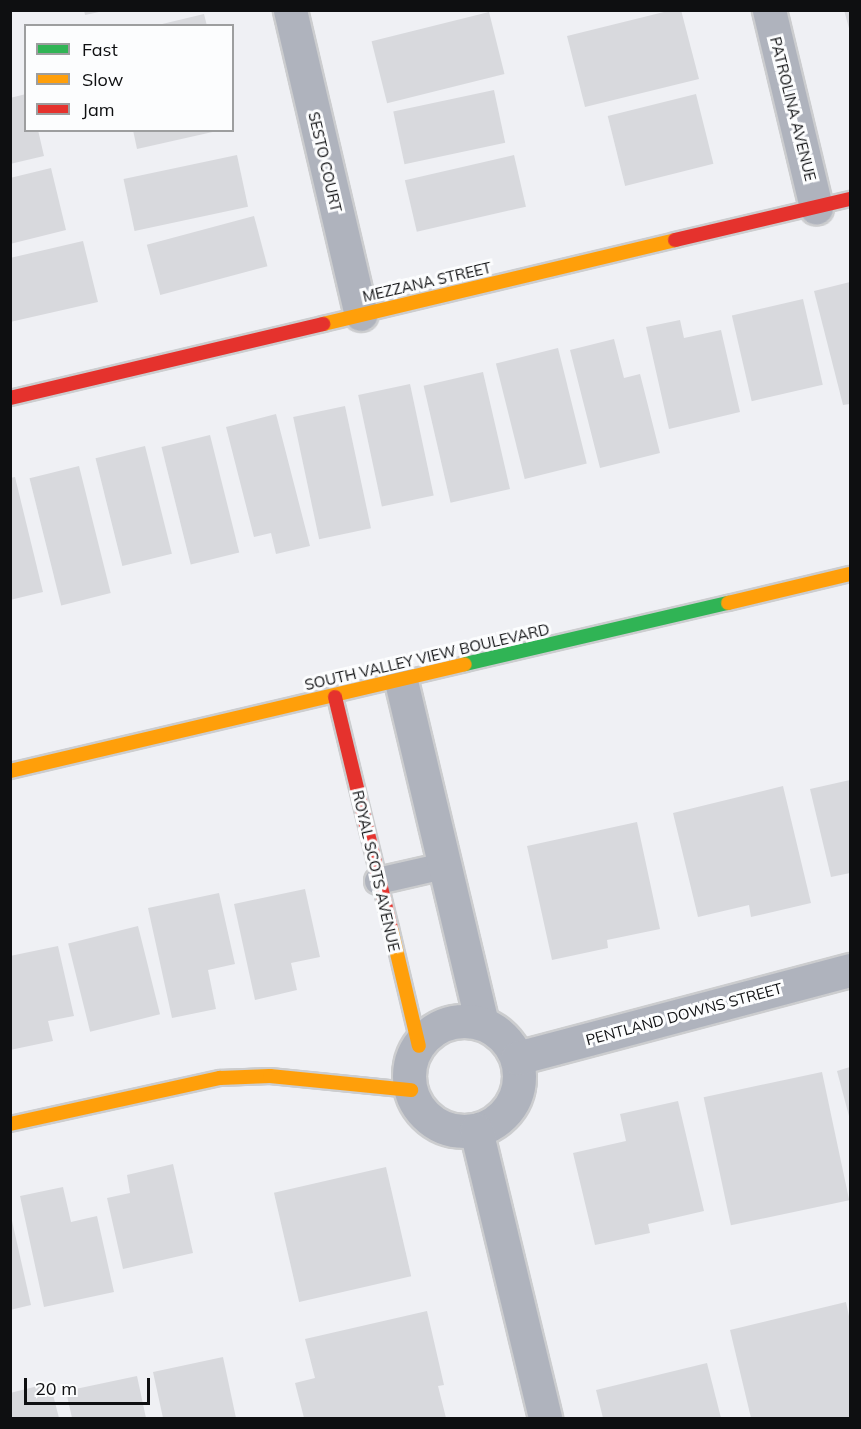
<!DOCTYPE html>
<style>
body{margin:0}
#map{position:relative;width:861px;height:1429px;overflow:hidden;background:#eff0f4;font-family:Mulish,sans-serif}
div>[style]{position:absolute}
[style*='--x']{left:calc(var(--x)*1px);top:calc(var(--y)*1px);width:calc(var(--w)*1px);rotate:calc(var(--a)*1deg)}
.building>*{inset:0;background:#d8d9dd;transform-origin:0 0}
.roads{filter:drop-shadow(2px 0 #cccdcf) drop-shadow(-2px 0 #cccdcf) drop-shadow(0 2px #cccdcf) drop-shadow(0 -2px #cccdcf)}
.lane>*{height:26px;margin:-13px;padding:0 13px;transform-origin:13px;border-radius:13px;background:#afb3bd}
.street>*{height:33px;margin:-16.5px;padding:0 16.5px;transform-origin:16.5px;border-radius:16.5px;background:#afb3bd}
.street>.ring{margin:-16.5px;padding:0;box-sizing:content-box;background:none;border:33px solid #afb3bd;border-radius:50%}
.fast>*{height:14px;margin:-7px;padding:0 7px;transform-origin:7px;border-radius:7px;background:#30b455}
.slow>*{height:14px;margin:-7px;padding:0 7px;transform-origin:7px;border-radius:7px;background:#ff9f0a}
.jam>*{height:14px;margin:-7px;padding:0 7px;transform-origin:7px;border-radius:7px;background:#e5322d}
span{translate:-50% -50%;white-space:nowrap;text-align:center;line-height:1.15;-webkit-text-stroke:6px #fcfdfe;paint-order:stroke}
.street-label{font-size:15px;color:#0e0f11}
.frame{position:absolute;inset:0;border:12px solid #0e0f11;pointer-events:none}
.legend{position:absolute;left:24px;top:24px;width:210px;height:108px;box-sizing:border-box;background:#fcfdfe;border:2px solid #9d9e9f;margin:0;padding:8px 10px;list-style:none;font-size:18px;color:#0e0f11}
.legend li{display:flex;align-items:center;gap:12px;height:30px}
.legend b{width:30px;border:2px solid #9d9e9f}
.scale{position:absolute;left:24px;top:1378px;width:126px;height:27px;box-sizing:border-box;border:3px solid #0e0f11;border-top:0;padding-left:8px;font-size:18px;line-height:21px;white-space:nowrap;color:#0e0f11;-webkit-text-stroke:4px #fcfdfe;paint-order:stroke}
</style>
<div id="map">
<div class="building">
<i style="clip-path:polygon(84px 10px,99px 10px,99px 12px,85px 15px)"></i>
<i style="clip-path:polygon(672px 10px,681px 10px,699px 79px,585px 107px,567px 36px)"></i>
<i style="clip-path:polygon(844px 10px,850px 10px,850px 32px)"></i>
<i style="left:489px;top:12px;width:64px;height:121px;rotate:76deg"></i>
<i style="clip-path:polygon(204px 14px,207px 26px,158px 26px,158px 25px)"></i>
<i style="left:494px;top:90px;width:54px;height:103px;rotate:78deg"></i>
<i style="clip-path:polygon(26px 94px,26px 130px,38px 130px,44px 156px,10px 164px,10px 98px)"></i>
<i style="left:696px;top:94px;width:72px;height:91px;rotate:76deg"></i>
<i style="clip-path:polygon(133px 130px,217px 130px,217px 131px,137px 149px)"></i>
<i style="left:237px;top:155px;width:53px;height:116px;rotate:78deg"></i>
<i style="left:514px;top:155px;width:53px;height:112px;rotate:77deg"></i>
<i style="clip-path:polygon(51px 168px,66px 230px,10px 244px,10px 178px)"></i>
<i style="left:254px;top:216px;width:52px;height:111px;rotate:75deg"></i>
<i style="clip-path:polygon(83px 241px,98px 302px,10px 322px,10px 258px)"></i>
<i style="clip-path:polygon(850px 282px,850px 404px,843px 405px,814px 291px)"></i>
<i style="left:803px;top:299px;width:88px;height:73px;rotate:77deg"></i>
<i style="clip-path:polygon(680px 320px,684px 338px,721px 330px,740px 412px,669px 429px,646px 327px)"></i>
<i style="clip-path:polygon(614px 339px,624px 378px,640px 374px,660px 453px,600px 468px,570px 350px)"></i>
<i style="left:558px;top:348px;width:119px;height:64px;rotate:76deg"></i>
<i style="left:483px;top:372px;width:120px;height:61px;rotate:77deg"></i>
<i style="left:410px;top:384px;width:114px;height:53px;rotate:78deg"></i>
<i style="left:345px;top:406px;width:125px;height:53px;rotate:78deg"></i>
<i style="clip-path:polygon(276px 414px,310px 546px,276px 554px,271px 533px,254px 537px,226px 427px)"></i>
<i style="left:210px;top:435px;width:121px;height:50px;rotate:76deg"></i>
<i style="left:145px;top:446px;width:111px;height:51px;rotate:76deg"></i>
<i style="left:79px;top:466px;width:131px;height:51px;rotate:76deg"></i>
<i style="clip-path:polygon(15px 477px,43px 592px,10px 600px,10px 478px)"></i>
<i style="clip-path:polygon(850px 780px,850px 873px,831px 877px,810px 789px)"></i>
<i style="clip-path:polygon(783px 786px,811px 903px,751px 917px,749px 905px,698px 917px,673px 813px)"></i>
<i style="clip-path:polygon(637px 822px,660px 929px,607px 940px,608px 948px,552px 960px,527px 846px)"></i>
<i style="clip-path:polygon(305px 889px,320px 957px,291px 963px,297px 990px,255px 1000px,234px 904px)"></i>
<i style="clip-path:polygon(219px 893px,235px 964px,208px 970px,216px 1009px,172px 1018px,148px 908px)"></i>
<i style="left:138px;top:926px;width:91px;height:72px;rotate:76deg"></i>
<i style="clip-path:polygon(58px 946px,74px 1016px,48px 1021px,53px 1041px,10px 1050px,10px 956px)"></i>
<i style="clip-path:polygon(850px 1067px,850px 1120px,837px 1071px)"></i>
<i style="left:822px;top:1072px;width:131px;height:121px;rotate:78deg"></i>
<i style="clip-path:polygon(678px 1101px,704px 1211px,648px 1224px,650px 1233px,595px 1245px,573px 1153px,626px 1141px,620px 1114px)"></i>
<i style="clip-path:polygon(173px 1164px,193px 1253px,123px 1269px,107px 1198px,130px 1193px,127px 1175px)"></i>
<i style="left:386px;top:1167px;width:112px;height:115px;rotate:77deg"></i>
<i style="clip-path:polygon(63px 1187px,71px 1222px,97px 1216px,114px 1292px,44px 1307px,20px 1196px)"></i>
<i style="clip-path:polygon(10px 1212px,31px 1305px,10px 1310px)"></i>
<i style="clip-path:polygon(846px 1302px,850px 1321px,850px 1418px,751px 1418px,730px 1330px)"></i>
<i style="clip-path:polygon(427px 1311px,444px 1385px,438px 1386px,446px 1418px,304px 1418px,295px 1383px,315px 1378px,305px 1339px)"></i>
<i style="clip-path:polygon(223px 1357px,236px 1418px,163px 1418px,153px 1372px)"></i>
<i style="clip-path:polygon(707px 1363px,721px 1418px,603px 1418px,596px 1390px)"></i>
<i style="clip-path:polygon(137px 1376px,146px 1418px,72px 1418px,66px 1391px)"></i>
<i style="clip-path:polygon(50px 1383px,59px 1418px,10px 1418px,10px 1393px)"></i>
</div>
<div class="roads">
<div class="lane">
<i style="--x:378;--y:881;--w:68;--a:-12.8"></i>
</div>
<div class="street">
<i style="--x:290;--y:10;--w:312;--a:76.9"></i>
<i style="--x:769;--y:10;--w:203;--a:76.6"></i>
<i style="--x:401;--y:681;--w:352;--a:76.7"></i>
<i class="ring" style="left:409px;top:1021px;width:77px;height:77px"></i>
<i style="--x:517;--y:1058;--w:344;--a:-14.8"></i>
<i style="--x:476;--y:1130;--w:296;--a:76.5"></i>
</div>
<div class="fast">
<i style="--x:465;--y:664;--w:270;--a:-13.1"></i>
</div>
<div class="slow">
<i style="--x:323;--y:324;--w:362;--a:-13.4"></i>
<i style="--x:728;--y:603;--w:125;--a:-13.4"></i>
<i style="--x:10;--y:771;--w:467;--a:-13.2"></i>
<i style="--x:391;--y:928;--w:121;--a:76.7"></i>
<i style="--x:10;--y:1124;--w:215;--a:-12.4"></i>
<i style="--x:220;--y:1078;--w:50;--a:-2.3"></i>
<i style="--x:270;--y:1076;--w:142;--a:5.7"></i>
</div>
<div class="jam">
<i style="--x:675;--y:240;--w:180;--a:-13.2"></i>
<i style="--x:10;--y:398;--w:322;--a:-13.3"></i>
<i style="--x:335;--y:697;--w:238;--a:76.4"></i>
</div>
</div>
<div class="street-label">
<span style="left:793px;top:109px;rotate:76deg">PATROLINA AVENUE</span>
<span style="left:325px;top:162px;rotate:77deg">SESTO COURT</span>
<span style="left:427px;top:282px;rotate:-13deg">MEZZANA STREET</span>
<span style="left:427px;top:657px;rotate:-13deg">SOUTH VALLEY VIEW BOULEVARD</span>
<span style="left:376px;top:871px;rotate:77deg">ROYAL SCOTS AVENUE</span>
<span style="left:684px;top:1014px;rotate:-15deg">PENTLAND DOWNS STREET</span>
</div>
<div class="frame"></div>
<ul class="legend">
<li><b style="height:8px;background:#30b455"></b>Fast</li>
<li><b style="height:8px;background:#ff9f0a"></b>Slow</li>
<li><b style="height:8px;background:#e5322d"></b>Jam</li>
</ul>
<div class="scale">20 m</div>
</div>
